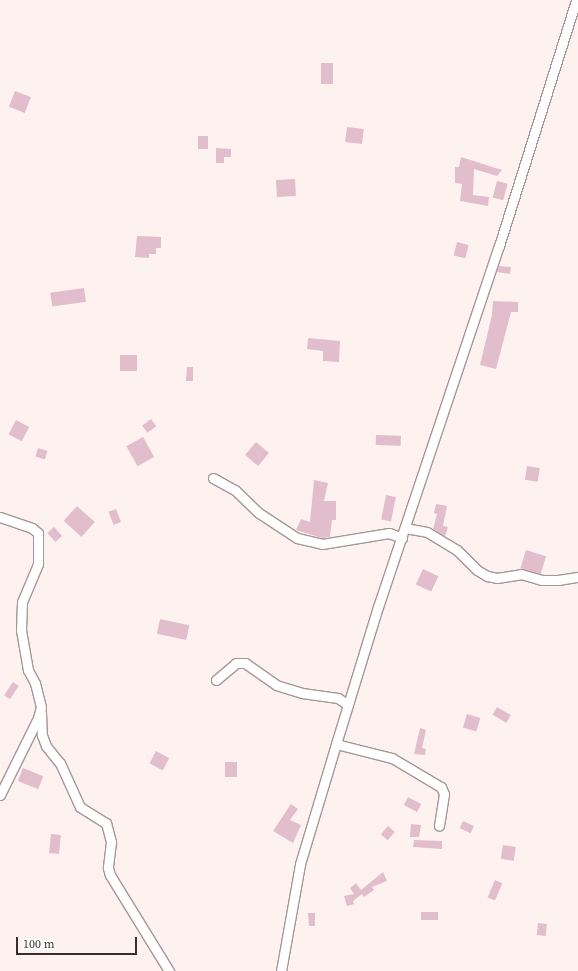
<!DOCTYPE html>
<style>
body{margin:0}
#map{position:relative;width:578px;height:971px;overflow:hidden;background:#fef2f0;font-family:"Source Serif 4",serif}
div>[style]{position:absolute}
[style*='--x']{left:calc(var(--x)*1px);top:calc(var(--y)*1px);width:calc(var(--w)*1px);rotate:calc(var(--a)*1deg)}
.building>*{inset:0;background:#e2bdcb;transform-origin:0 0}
.roads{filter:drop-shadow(1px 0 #a69796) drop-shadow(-1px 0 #a69796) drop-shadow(0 1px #a69796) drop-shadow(0 -1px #a69796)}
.minor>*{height:9px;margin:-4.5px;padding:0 4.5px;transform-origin:4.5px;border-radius:4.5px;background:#fff}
span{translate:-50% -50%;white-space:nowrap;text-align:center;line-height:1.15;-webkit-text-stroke:3px #fff;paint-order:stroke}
.scale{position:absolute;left:16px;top:937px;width:121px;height:18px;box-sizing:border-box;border:2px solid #36302f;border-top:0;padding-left:5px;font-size:12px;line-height:14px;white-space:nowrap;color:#36302f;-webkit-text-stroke:3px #fff;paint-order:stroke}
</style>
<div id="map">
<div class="building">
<i style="left:321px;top:63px;width:12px;height:21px"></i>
<i style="left:15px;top:91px;width:17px;height:17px;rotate:21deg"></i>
<i style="left:347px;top:127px;width:17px;height:15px;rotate:7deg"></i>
<i style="left:198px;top:136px;width:10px;height:13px"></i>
<i style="clip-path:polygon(216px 148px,231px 149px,231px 157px,224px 157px,224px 163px,216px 163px)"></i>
<i style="clip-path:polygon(461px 157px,502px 170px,497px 176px,474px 169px,473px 195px,489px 197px,488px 206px,460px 201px,462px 184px,455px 183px,455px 167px,459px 167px)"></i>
<i style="left:295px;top:179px;width:17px;height:19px;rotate:87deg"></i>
<i style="left:497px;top:181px;width:11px;height:17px;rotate:15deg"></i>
<i style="clip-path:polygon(137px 236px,161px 237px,161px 248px,156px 248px,156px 254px,149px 254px,149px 258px,135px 257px)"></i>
<i style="left:457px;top:242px;width:12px;height:14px;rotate:14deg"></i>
<i style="clip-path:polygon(499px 266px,511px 267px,510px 274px,497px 272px)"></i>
<i style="left:84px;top:288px;width:14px;height:34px;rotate:82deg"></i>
<i style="clip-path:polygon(493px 301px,518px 302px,518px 312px,511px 312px,496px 369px,480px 365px,492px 315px)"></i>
<i style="clip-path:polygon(308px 338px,340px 341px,339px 362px,323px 361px,323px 351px,307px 349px)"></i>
<i style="left:137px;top:355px;width:16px;height:17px;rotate:90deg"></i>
<i style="clip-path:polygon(187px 367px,193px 367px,193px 381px,186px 381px)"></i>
<i style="left:151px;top:419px;width:9px;height:11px;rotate:54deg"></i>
<i style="left:16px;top:420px;width:15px;height:16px;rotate:28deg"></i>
<i style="left:376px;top:435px;width:25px;height:10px;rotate:2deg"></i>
<i style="left:143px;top:437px;width:23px;height:19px;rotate:61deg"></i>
<i style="left:256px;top:442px;width:17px;height:17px;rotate:40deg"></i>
<i style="left:38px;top:448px;width:10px;height:9px;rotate:17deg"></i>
<i style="left:527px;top:466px;width:13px;height:14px;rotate:9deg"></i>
<i style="clip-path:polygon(314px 480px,328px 483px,324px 501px,336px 501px,336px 520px,332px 520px,330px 537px,322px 538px,296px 530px,301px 519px,310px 522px)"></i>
<i style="left:386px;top:495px;width:10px;height:25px;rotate:11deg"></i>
<i style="clip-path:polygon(436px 504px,447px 506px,443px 526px,448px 527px,445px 536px,433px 529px,437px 514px,434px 513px)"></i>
<i style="left:77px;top:506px;width:24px;height:20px;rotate:42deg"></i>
<i style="left:116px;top:509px;width:14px;height:8px;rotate:69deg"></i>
<i style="left:54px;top:527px;width:12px;height:9px;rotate:48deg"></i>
<i style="left:526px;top:550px;width:21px;height:19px;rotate:17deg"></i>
<i style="left:423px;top:569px;width:17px;height:17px;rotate:25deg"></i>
<i style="left:160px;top:619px;width:30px;height:15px;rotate:12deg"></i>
<i style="left:13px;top:682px;width:7px;height:16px;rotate:34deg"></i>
<i style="left:497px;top:707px;width:16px;height:9px;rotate:30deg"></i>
<i style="left:467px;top:714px;width:14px;height:14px;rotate:17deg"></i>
<i style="clip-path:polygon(420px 728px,426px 730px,422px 748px,426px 749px,425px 755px,414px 754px)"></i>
<i style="left:156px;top:751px;width:15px;height:14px;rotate:28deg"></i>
<i style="left:225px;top:762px;width:12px;height:15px"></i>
<i style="left:23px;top:768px;width:22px;height:14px;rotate:22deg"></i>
<i style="left:408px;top:797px;width:15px;height:9px;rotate:28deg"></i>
<i style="clip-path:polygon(291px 804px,298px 809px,290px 820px,301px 825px,293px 843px,273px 831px)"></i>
<i style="left:463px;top:821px;width:12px;height:8px;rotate:24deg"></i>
<i style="clip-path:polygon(411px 824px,421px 825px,419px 837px,410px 837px)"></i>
<i style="left:388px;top:826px;width:9px;height:11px;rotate:41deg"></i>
<i style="left:51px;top:834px;width:10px;height:19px;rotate:6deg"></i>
<i style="clip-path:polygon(414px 840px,442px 841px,442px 849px,413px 847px)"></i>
<i style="left:503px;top:845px;width:13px;height:14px;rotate:9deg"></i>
<i style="clip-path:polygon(383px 872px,387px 881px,372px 887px,374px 890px,364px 897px,362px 894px,353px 901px,354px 904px,347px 906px,344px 896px,354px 894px,350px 888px,356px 883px,361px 890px)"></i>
<i style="left:495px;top:880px;width:8px;height:19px;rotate:23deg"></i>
<i style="left:421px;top:912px;width:17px;height:8px"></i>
<i style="clip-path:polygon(308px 913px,315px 913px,315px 926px,309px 926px)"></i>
<i style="left:538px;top:923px;width:9px;height:12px;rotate:6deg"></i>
</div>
<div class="roads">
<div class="minor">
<i style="--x:213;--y:478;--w:25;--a:29"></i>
<i style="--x:235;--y:490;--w:33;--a:44"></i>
<i style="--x:259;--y:513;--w:45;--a:33.3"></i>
<i style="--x:297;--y:538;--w:26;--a:13"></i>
<i style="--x:322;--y:544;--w:68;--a:-9.3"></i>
<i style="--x:389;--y:533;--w:14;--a:21"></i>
<i style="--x:0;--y:517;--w:34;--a:19"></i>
<i style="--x:32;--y:528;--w:8;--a:40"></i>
<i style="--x:38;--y:533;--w:31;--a:90"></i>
<i style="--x:38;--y:564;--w:41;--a:112.8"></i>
<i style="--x:22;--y:602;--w:28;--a:92"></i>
<i style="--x:21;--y:630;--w:41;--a:80.1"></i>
<i style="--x:28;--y:670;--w:15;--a:62"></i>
<i style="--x:35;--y:683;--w:25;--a:76"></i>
<i style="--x:41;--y:707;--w:11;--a:105"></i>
<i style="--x:38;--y:718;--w:86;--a:116.3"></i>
<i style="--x:405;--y:528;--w:22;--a:10"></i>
<i style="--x:427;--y:532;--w:35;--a:31"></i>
<i style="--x:457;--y:550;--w:28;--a:45"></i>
<i style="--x:477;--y:570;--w:12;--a:31"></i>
<i style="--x:487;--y:576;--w:10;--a:11"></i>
<i style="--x:497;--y:578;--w:24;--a:-9"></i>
<i style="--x:521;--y:574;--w:22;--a:16"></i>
<i style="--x:542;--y:580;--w:16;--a:0"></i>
<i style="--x:558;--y:580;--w:20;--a:-9"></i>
<i style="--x:216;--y:680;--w:26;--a:-40"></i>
<i style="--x:236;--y:663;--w:9;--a:0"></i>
<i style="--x:245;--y:663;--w:38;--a:35"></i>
<i style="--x:276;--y:685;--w:27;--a:17"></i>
<i style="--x:302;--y:693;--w:36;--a:8"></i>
<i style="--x:338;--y:698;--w:12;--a:35"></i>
<i style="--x:41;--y:712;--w:23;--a:88"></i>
<i style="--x:42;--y:735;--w:12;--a:70"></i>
<i style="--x:46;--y:746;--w:22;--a:51"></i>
<i style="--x:60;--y:763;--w:48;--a:65.6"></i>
<i style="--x:80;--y:807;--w:31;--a:32"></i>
<i style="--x:106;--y:823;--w:20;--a:75"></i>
<i style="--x:111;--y:842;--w:26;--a:97"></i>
<i style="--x:108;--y:868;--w:7;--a:74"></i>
<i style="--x:110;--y:875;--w:113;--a:58.4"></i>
<i style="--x:336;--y:744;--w:58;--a:14"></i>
<i style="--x:392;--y:758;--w:57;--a:30.6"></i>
<i style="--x:441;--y:787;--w:8;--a:67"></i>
<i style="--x:444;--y:794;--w:32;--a:99"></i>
<i style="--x:281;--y:971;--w:109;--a:-79.9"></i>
<i style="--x:300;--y:864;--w:125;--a:-73.3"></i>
<i style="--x:336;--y:744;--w:143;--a:-73"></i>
<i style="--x:378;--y:607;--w:381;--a:-71.5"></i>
<i style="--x:499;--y:246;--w:258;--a:-72.6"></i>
</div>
</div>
<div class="scale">100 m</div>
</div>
